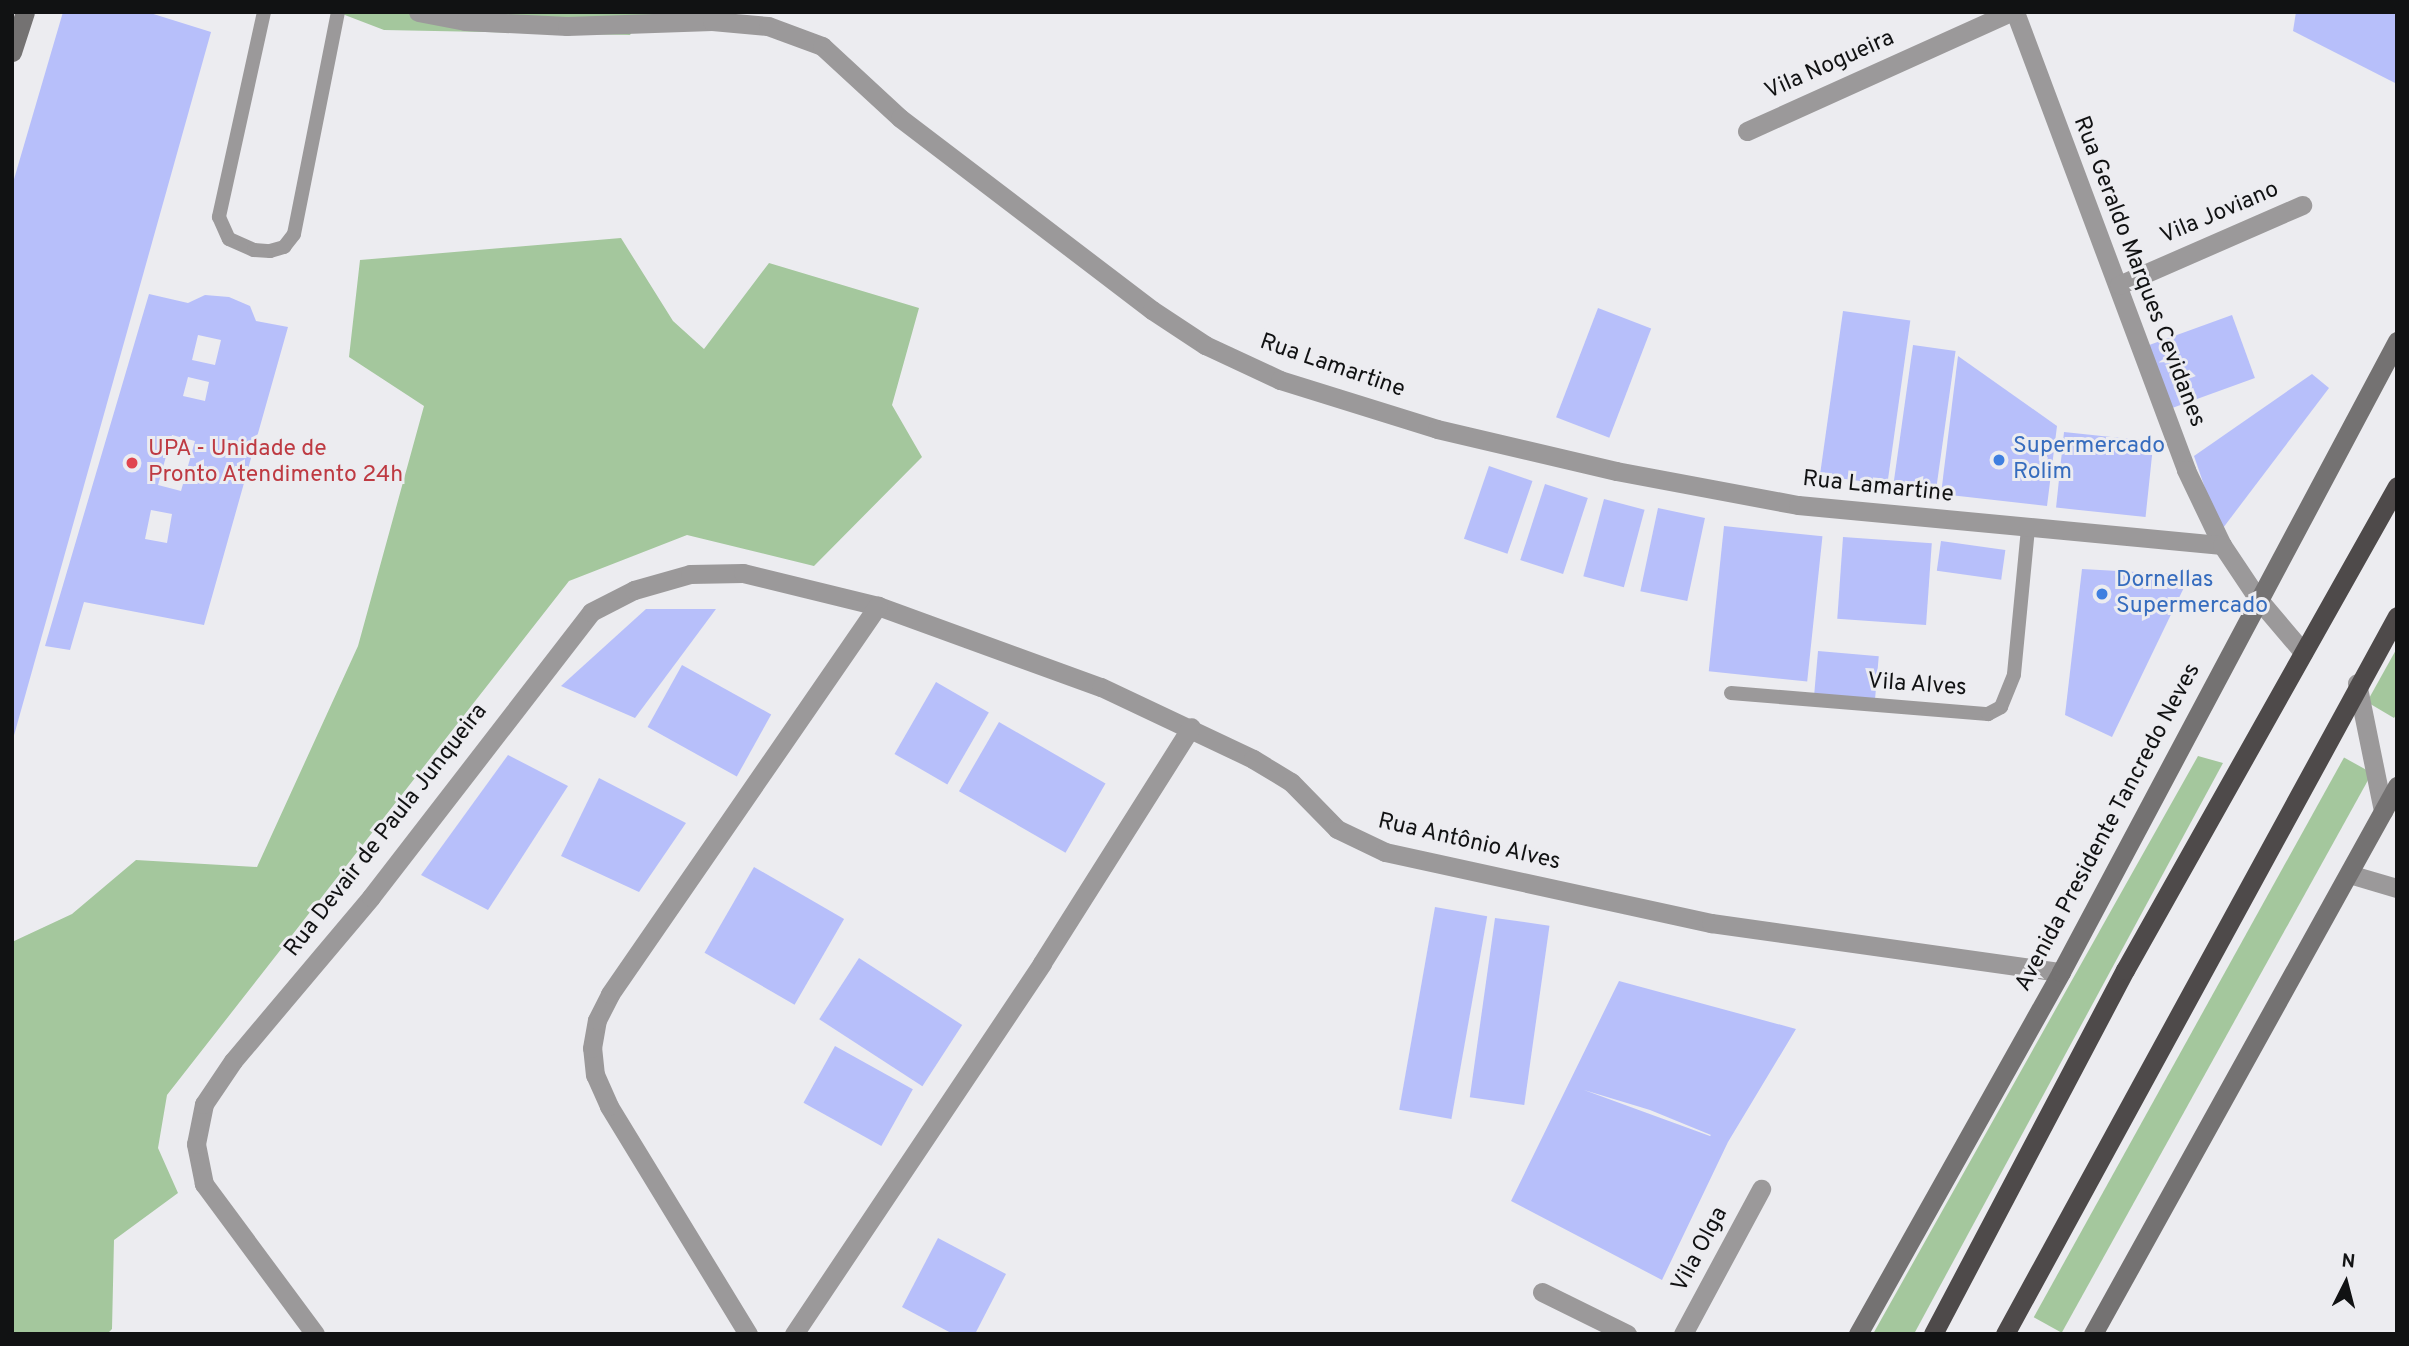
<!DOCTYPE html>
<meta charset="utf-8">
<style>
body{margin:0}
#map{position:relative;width:2409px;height:1346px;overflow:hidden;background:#ececf0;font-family:Overpass,sans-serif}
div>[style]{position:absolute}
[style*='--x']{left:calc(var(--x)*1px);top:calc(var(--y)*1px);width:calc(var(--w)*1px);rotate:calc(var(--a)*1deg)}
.green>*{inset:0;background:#a4c79d;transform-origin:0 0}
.building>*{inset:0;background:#b7bffa;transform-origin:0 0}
.service>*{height:14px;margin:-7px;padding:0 7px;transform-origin:7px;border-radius:7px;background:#9b999a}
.minor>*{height:19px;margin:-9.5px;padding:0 9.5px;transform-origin:9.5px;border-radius:9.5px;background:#9b999a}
.tertiary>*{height:19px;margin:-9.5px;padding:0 9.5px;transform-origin:9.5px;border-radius:9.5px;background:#9b999a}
.secondary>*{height:19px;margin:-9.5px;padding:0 9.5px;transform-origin:9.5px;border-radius:9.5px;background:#747272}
.trunk>*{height:19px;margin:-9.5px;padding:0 9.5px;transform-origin:9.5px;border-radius:9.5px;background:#4e4a4a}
.dots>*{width:19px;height:19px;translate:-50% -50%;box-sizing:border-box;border:4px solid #ececf0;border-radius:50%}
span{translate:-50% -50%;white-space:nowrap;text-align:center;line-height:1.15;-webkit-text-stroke:6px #ececf0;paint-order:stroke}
.street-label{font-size:23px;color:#111213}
.shop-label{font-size:23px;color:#366cbe}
.left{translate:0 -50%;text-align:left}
.health-label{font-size:23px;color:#be3a42}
.frame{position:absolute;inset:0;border:14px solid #111213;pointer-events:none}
.north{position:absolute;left:2311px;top:1248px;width:70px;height:70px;-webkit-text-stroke:5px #ececf0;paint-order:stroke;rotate:6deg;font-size:19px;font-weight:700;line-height:28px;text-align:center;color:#111213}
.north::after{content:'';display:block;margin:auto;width:24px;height:32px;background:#111213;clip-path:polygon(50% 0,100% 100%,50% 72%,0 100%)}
</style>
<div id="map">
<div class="green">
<i style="clip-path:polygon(337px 12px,710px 12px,641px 18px,630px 35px,384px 30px)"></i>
<i style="clip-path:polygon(621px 238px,673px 321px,704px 349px,769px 263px,919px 308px,892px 405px,922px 457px,814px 566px,687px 535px,569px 581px,167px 1095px,158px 1148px,178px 1193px,114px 1240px,112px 1329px,107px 1334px,12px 1334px,12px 942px,72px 914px,136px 860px,257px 867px,358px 646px,424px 406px,349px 357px,360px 260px)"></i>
<i style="clip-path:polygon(2397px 648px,2397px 713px,2394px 718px,2367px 702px)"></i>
<i style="clip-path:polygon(2198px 756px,2223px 763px,1914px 1334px,1873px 1334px)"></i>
<i style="left:2372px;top:773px;width:640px;height:32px;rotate:119deg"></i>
</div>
<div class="building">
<i style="clip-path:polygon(63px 12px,147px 12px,211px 32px,13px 739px,12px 186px)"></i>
<i style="clip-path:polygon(2296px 12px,2397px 12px,2397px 84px,2293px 31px)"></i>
<i style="clip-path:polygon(evenodd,149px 294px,188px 303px,205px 295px,229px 297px,250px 306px,256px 321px,288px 327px,204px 625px,84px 602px,70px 650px,45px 646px,149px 294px,198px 335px,221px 340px,215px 365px,192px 360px,198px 335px,149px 294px,188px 377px,209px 382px,205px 401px,183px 396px,188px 377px,149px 294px,172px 435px,195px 441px,181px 491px,158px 485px,172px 435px,149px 294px,151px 510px,172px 514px,167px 543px,145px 539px,151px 510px)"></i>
<i style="left:1598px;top:308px;width:57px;height:117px;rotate:21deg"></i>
<i style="left:1843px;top:311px;width:68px;height:166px;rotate:8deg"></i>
<i style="left:2232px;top:315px;width:67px;height:91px;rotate:70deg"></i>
<i style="left:1913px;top:345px;width:43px;height:141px;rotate:8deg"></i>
<i style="clip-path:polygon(1958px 356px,2057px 426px,2047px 506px,1941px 494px)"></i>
<i style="clip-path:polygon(2312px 374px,2329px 388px,2220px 532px,2194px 456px)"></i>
<i style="left:2064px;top:432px;width:90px;height:76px;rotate:6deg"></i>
<i style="left:1489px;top:466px;width:46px;height:77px;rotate:19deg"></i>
<i style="left:1545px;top:484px;width:45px;height:80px;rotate:18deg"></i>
<i style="left:1604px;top:499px;width:42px;height:80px;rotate:15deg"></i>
<i style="left:1658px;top:508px;width:48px;height:85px;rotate:12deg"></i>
<i style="left:1724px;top:526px;width:99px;height:146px;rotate:6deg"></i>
<i style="left:1843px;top:537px;width:89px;height:82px;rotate:4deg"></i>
<i style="left:1941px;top:541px;width:65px;height:30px;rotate:8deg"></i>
<i style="clip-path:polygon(2082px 569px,2190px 575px,2112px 737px,2065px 715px)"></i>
<i style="clip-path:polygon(646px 609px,716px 609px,635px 718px,561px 686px)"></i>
<i style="left:1818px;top:651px;width:61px;height:46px;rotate:5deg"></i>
<i style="left:682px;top:665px;width:102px;height:71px;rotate:29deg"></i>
<i style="left:936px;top:682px;width:61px;height:83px;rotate:30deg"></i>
<i style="left:999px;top:722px;width:123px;height:80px;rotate:30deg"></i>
<i style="clip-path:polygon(508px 755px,568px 786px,488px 910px,421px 875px)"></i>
<i style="clip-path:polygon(599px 778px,686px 823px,639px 892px,561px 856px)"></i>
<i style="left:754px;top:867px;width:104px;height:99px;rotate:30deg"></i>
<i style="left:1435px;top:907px;width:53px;height:206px;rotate:10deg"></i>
<i style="left:1495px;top:918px;width:55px;height:181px;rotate:8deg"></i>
<i style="left:859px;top:958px;width:123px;height:73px;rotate:33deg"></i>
<i style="clip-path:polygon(evenodd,1619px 981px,1796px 1029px,1728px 1142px,1662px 1280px,1511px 1201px,1619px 981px,1584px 1090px,1650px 1110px,1711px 1135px,1710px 1136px,1584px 1090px)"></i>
<i style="left:835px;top:1046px;width:89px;height:65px;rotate:29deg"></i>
<i style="clip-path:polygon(938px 1238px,1006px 1274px,975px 1334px,953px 1334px,902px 1307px)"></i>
</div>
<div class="service">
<i style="--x:264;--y:12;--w:210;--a:102.4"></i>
<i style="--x:219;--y:217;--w:24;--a:66"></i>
<i style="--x:229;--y:239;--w:27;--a:24"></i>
<i style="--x:254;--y:250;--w:16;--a:4"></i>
<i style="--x:270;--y:251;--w:15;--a:-16"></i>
<i style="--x:284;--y:247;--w:16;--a:-52"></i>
<i style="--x:294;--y:234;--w:226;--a:-78.8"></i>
<i style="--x:1731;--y:693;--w:258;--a:4.7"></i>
<i style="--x:1988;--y:714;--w:15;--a:-28"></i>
<i style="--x:2001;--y:707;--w:35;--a:-68"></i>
<i style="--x:2014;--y:674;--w:146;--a:-84.5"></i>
</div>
<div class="minor">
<i style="--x:2015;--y:12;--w:489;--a:69.5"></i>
<i style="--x:2186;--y:470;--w:83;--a:64.4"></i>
<i style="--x:1747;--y:131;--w:289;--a:-24.3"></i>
<i style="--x:2119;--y:285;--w:200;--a:-23.6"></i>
<i style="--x:2349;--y:874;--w:50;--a:16.3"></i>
<i style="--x:1542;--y:1292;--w:95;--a:26.3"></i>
<i style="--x:315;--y:1334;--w:187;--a:-126.5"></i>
<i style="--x:204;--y:1184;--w:41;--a:-101.3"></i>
<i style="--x:196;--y:1144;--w:41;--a:-78.7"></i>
<i style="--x:204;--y:1104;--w:52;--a:-56"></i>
<i style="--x:233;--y:1061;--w:214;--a:-49.9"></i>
<i style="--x:371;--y:897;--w:360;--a:-52.3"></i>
<i style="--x:591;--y:612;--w:48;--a:-27.1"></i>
<i style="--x:634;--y:590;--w:58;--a:-15.9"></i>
<i style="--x:690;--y:574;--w:53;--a:-1.1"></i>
<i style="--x:743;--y:573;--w:139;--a:13.7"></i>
<i style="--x:878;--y:606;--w:237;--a:20"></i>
<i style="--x:1101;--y:687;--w:168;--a:25.3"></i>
<i style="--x:1253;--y:759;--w:44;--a:31.2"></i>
<i style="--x:1291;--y:782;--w:66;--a:45.6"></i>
<i style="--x:1337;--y:829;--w:53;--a:25.6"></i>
<i style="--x:1385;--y:852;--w:334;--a:12.3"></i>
<i style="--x:1711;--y:923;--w:353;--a:8"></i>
<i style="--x:748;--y:1334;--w:267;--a:-121.4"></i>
<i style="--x:609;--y:1106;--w:34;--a:-114"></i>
<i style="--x:595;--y:1075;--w:27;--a:-96"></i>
<i style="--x:592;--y:1048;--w:28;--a:-80"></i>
<i style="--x:597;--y:1020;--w:29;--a:-63"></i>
<i style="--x:610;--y:994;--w:472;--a:-55.4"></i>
<i style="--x:794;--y:1334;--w:446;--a:-56.2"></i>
<i style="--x:1042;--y:963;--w:279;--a:-57.7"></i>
<i style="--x:1683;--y:1334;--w:165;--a:-61.7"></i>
</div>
<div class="tertiary">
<i style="--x:418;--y:12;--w:48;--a:10.8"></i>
<i style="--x:465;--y:21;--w:102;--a:2.8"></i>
<i style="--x:567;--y:26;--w:145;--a:-2"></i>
<i style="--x:712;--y:21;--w:56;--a:5.1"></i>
<i style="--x:768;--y:26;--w:58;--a:20.3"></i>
<i style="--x:822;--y:46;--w:106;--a:42.7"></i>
<i style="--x:900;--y:118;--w:317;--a:37.3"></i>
<i style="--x:1152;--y:310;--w:64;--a:33.4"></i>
<i style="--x:1205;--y:345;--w:83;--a:25"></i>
<i style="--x:1280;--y:380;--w:164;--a:17.3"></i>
<i style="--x:1437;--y:429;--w:184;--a:13.2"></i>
<i style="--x:1616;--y:471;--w:185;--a:10.6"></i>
<i style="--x:1798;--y:505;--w:426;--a:5.4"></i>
<i style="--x:2222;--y:545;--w:65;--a:56.3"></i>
<i style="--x:2258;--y:599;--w:70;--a:49.7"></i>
<i style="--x:2357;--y:683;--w:131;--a:78.5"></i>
</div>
<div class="secondary">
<i style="--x:12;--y:52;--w:42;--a:-72"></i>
<i style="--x:1858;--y:1334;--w:415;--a:-60.7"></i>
<i style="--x:2061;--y:972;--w:715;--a:-61.97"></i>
<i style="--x:2093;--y:1334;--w:627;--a:-60.98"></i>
</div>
<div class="trunk">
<i style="--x:1933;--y:1334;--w:412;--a:-62.2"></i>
<i style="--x:2125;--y:970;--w:555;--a:-60.66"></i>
<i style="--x:2005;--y:1334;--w:818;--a:-61.37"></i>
</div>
<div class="dots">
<i style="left:1999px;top:460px;background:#3f7fe0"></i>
<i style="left:132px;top:463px;background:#e0444e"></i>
<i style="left:2102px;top:594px;background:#3f7fe0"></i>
</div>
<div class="street-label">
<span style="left:1830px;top:66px;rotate:-24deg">Vila Nogueira</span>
<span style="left:2220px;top:214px;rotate:-23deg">Vila Joviano</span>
<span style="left:2138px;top:272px;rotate:69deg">Rua Geraldo Marques Cevidanes</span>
<span style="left:1332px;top:367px;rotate:19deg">Rua Lamartine</span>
<span style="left:1878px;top:488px;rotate:6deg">Rua Lamartine</span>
<span style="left:1917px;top:686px;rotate:4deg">Vila Alves</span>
<span style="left:2109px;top:828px;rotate:-62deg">Avenida Presidente Tancredo Neves</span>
<span style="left:387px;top:831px;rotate:-52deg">Rua Devair de Paula Junqueira</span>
<span style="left:1469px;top:843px;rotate:13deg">Rua Antônio Alves</span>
<span style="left:1701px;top:1250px;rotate:-62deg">Vila Olga</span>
</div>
<div class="shop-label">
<span class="left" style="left:2013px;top:460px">Supermercado<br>Rolim</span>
<span class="left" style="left:2116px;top:594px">Dornellas<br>Supermercado</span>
</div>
<div class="health-label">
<span class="left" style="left:148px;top:463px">UPA - Unidade de<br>Pronto Atendimento 24h</span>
</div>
<div class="frame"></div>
<div class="north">N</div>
</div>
